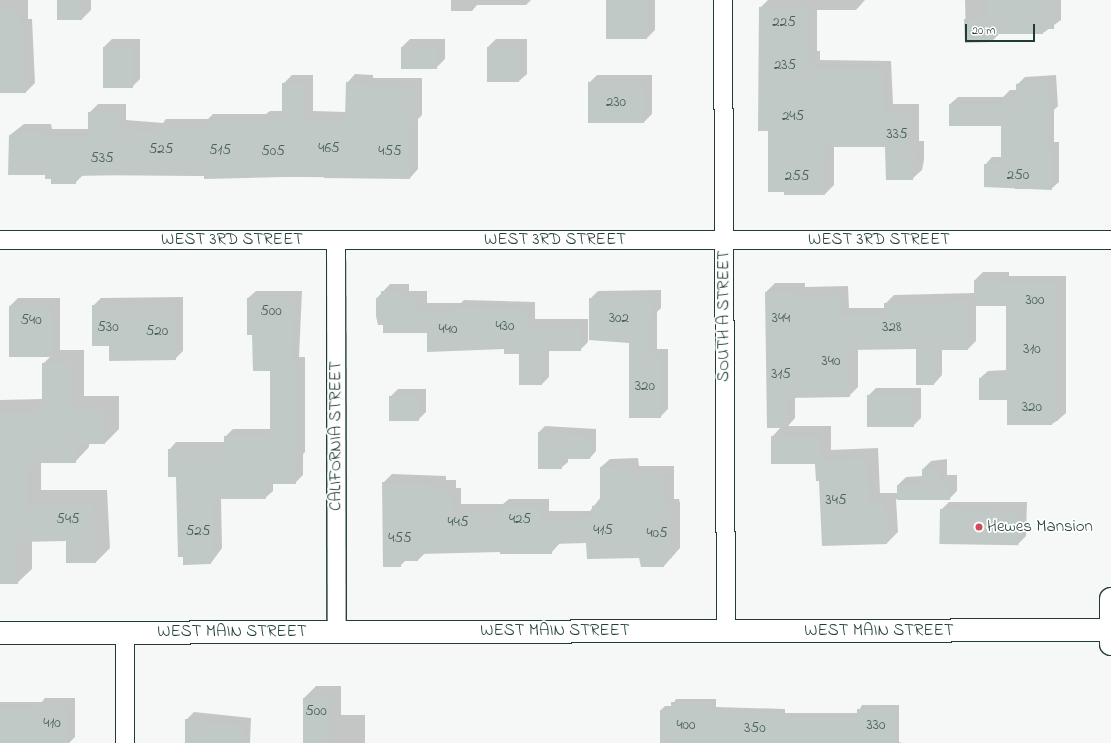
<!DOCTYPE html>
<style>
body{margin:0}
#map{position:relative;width:1111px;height:743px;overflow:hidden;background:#f6f7f7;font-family:"Indie Flower",sans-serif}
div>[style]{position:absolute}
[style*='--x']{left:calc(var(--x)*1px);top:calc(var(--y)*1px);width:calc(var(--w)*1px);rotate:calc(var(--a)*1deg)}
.shadow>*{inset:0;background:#0003}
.building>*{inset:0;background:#c0c9c6;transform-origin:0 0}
.roads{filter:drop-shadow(1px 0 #1f3d34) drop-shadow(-1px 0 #1f3d34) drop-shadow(0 1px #1f3d34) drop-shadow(0 -1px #1f3d34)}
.street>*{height:18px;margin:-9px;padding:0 9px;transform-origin:9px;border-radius:9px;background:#fff}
.secondary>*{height:22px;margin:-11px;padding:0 11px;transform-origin:11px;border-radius:11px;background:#fff}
.dots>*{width:11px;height:11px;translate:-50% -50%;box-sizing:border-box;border:2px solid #fff;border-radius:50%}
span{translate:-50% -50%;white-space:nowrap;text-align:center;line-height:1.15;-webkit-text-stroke:3.5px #fff;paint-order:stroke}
.number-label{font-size:15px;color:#476058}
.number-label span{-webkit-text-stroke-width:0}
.street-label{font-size:17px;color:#1f3d34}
.poi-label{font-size:17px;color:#1f3d34}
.left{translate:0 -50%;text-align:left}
.scale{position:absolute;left:965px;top:24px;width:70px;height:18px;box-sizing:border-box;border:2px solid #1f3d34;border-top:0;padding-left:5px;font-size:12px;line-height:14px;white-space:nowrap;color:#1f3d34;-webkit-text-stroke:3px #fff;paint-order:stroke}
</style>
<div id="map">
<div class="shadow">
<i style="clip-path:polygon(0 0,28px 0,28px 19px,32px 19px,35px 83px,26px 92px,0 92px)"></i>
<i style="clip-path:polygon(58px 0,91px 0,91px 10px,82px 19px)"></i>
<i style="clip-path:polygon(451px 0,531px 0,526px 5px,477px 5px,472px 11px,451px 11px)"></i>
<i style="clip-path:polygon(607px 0,655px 0,655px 30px,647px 38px)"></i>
<i style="clip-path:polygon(768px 0,865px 0,856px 10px,817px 10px,817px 51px,820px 51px,820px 60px,891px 61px,893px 104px,919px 104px,919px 141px,924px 141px,924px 160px,922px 170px,912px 179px,886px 146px,834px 146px,834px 185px,825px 194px,769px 130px,760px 8px)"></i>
<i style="clip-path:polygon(965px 0,1061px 0,1061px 20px,1043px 33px,999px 34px,992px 41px,966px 42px)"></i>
<i style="clip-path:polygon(112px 39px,140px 39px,140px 79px,132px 87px,104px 47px)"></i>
<i style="clip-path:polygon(410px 39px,445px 39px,445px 59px,437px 67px,402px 47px)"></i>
<i style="clip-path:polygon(496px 39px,527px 39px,527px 74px,519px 81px,488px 47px)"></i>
<i style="clip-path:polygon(355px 74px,373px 75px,373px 78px,422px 78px,422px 115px,418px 119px,418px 169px,410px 178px,83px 175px,75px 183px,46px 174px,10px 135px,24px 124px,51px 124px,52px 129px,89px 129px,89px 113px,98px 104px,126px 104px,126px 120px,163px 123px,166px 119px,208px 119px,213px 114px,266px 114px,270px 111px,283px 111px,283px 84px,292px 75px,313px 75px,313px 111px,346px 112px,347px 83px)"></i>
<i style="clip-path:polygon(597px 75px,652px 75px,652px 114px,644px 122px,589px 83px)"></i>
<i style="clip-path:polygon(1056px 75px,1058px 106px,1054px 110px,1054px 142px,1059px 142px,1059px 182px,1051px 189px,1015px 189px,1015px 186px,985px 165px,992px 157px,1002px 157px,1002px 125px,950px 104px,958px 97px,1003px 97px,1010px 90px,1017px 90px,1017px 85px,1025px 77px)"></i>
<i style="clip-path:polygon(983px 272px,1009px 272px,1009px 276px,1066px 276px,1066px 413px,1058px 420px,1052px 424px,1008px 399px,980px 378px,988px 371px,1007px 370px,1007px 305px,976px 305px,976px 341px,968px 349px,942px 349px,942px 375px,934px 384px,917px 348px,858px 349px,858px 387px,849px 396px,795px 397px,795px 418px,788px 426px,831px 426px,831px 450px,878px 448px,880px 493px,898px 493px,898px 485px,906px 477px,923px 476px,923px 469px,931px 461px,947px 459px,947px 475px,957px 475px,957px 491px,949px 499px,896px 499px,898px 532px,887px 543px,820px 480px,816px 463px,772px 437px,781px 427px,766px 292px,775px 283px,805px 283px,805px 287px,848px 286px,849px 308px,885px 308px,885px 304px,894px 295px,975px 293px,975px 280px)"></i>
<i style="clip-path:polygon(390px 284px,409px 284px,409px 291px,427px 291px,427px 303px,461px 303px,464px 300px,535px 302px,535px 319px,588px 319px,588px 342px,580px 350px,549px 350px,549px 377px,542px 384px,520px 353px,505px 348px,384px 324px,377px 298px)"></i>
<i style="clip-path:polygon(661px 290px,661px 308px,657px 312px,657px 349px,668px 349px,668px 409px,660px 417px,630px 342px,590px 299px,598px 291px)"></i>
<i style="clip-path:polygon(256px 291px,302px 291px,299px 357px,305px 357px,305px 452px,303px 454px,303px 475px,295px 483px,273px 483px,273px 491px,265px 498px,221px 498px,222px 548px,211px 563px,184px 556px,177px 476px,169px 450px,176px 442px,225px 442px,225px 437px,233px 429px,271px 429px,271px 370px,253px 334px,248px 298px)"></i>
<i style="clip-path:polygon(183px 297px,183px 351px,175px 359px,110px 345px,93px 306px,101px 298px)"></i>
<i style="clip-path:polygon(18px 298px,60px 298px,60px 350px,84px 350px,84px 396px,119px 396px,119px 429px,105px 443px,89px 443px,89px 447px,75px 462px,41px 462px,41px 490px,107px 490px,110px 548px,96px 562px,67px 562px,66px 540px,32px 540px,32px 569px,17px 583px,0 583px,0 400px,43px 399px,43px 364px,51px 356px,10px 356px,10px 306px)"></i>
<i style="clip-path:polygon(876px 388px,921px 388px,921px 418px,913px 426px,868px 396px)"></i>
<i style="clip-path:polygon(398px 389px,426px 389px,426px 412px,418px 420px,390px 397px)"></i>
<i style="clip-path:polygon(545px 426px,596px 429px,596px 451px,590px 458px,568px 458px,568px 462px,561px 468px,539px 432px)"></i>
<i style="clip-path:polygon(638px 458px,639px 466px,674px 466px,674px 499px,679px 499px,680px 503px,680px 548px,664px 566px,587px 542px,560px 543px,551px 553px,501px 551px,425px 553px,418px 560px,406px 560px,400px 566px,383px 483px,392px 474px,446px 476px,446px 480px,456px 480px,456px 488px,461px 488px,461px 504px,503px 504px,509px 499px,549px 499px,549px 511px,590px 511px,601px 497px,601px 467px,610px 459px)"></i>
<i style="clip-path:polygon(949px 502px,1027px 502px,1026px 536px,1018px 544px,941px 510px)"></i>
<i style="clip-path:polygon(316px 686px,341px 686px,341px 715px,365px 715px,365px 743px,303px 743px,304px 698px)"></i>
<i style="clip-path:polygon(45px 698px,75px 698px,75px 737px,69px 743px,0 743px,0 702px,42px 702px)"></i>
<i style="clip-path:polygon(676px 699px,716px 699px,716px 707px,785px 709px,785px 713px,858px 713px,862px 705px,899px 705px,899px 742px,902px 743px,661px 743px,661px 710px,665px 706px,672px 706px)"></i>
<i style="clip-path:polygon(194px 712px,251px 718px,250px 743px,186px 743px,186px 720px)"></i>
</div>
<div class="building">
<i style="left:57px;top:0;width:25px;height:20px"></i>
<i style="left:606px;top:0;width:41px;height:39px"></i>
<i style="clip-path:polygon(987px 0,1054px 0,1054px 29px,1043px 29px,1043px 34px,992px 34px,992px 42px,965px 43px,964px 19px,987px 18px)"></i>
<i style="clip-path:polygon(759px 7px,809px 7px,809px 59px,812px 59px,812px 69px,883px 69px,884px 112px,910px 112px,910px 149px,916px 149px,913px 180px,886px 180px,885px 147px,825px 147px,825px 195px,784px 195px,784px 192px,768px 192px,768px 131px,758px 131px)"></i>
<i style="clip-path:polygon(0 9px,19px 9px,19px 27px,24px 27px,26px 93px,0 93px)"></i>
<i style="left:103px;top:47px;width:30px;height:41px"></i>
<i style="left:401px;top:47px;width:36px;height:22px"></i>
<i style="left:487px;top:47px;width:32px;height:35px"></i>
<i style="clip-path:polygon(346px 82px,365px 83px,365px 86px,414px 86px,414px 125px,410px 125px,410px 179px,324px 178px,324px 176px,204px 179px,204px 175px,118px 175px,76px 176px,76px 184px,51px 184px,51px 179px,45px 179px,45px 175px,8px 175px,9px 135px,15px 135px,15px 132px,42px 132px,44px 137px,88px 137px,88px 112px,118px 112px,118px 129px,157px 131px,157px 127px,204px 127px,204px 122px,260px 122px,260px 119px,282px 119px,282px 83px,304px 83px,304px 119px,345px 120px)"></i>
<i style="left:588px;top:82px;width:56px;height:41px"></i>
<i style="clip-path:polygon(1025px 82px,1048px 82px,1051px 114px,1047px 114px,1047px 150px,1052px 150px,1052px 190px,984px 187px,984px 164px,1001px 164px,1001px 126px,949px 126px,949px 104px,1002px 104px,1002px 97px,1016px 97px,1016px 84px)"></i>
<i style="clip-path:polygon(974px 280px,1001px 280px,1001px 284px,1058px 284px,1058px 421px,1052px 421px,1052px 425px,1007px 425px,1007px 400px,979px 400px,979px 378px,1006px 378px,1006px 306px,974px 306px)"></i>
<i style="clip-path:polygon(381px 291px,402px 291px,402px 298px,419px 298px,419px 311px,455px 311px,455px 307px,527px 309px,527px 327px,581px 327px,581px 351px,542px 351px,542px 385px,519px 385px,519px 354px,504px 354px,504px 349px,427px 352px,427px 333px,383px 333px,383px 325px,378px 325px,376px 316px,376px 298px,381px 298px)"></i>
<i style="clip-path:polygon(765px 292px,796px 292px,796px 295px,840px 294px,840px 316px,884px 316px,884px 303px,968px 301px,968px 350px,934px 350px,934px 385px,916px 385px,916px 349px,849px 350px,850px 397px,787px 398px,787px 428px,767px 428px)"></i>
<i style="clip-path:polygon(247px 298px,295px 298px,291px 364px,298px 364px,298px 460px,296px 460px,296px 484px,266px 484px,266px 499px,213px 499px,214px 557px,211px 557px,211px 564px,183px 565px,183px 557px,178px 557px,176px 477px,168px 477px,168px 449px,224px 449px,224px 436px,270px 436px,270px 371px,253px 371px,252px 335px,247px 335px)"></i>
<i style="clip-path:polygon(589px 298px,653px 298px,653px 317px,650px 317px,650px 356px,661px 356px,661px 418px,629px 418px,629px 343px,589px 340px)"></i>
<i style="clip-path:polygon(92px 305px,176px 305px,176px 360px,109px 361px,109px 346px,92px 346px)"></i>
<i style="left:9px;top:306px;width:43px;height:51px"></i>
<i style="clip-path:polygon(42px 363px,71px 363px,71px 410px,105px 410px,105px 444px,76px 444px,76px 463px,34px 463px,34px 468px,27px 468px,27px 504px,93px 503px,96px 563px,66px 563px,66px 541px,18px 542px,18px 584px,0 584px,0 413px,33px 413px,33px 410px,42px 410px)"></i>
<i style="left:867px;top:395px;width:47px;height:32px"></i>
<i style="left:389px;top:396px;width:30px;height:25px"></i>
<i style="clip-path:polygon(538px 432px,590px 435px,590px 459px,562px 459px,562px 469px,538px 469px)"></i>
<i style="clip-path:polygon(771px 436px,820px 437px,820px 461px,867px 459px,869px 504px,886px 503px,887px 544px,822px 546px,819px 481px,816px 481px,815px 464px,771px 464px)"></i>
<i style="clip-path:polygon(630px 466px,630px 474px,665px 474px,666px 507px,670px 507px,671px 512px,672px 558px,664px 558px,664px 567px,641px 567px,639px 558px,587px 559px,586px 543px,552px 544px,552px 554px,500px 554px,500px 552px,418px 554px,418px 561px,401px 561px,401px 567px,383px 567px,382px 482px,437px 484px,437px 488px,447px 488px,447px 496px,452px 496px,453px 513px,499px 513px,499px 507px,540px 507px,541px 520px,583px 520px,583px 517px,592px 517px,592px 506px,600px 505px,600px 467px)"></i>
<i style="clip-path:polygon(939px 467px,940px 483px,949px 483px,950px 500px,897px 500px,897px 485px,922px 484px,922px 469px)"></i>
<i style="left:940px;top:509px;width:79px;height:35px;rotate:1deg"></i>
<i style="left:303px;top:698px;width:27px;height:45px"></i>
<i style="clip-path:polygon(671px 702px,712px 702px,712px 710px,781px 712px,781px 717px,857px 717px,857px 709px,895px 708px,896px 743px,660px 743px,660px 710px,671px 710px)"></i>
<i style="clip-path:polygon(36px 705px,67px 705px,68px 743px,0 743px,0 709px,36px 709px)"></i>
<i style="clip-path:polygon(185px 719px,243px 725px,243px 743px,185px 743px)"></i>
</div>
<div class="roads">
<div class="street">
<i style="--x:723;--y:0;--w:631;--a:89.73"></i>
<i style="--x:0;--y:240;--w:1111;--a:0"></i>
<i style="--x:336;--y:240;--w:392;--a:89.9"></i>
<i style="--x:125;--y:633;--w:110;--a:90"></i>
</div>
<div class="secondary">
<i style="--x:0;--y:633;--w:1111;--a:-0.15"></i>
<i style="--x:1111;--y:644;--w:45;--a:-90"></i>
</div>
</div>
<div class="dots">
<i style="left:979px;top:527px;background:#d1495b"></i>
</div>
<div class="number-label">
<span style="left:784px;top:23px">225</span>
<span style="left:785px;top:66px">235</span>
<span style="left:616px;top:103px">230</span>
<span style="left:793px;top:117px">245</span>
<span style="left:897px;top:135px">335</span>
<span style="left:329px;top:149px">465</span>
<span style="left:161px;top:150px">525</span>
<span style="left:220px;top:151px">515</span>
<span style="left:273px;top:152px">505</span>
<span style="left:390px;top:152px">455</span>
<span style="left:102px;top:159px">535</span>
<span style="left:1018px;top:176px">250</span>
<span style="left:797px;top:177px">255</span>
<span style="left:1035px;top:301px">300</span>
<span style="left:271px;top:312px">500</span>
<span style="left:619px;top:319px">302</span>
<span style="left:781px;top:319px">344</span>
<span style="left:31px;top:321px">540</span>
<span style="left:505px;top:327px">430</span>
<span style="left:108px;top:328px">530</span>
<span style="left:892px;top:328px">328</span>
<span style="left:448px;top:330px">440</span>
<span style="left:157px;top:332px">520</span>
<span style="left:1032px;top:350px">310</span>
<span style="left:831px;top:362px">340</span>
<span style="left:781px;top:375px">315</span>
<span style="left:645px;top:387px">320</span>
<span style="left:1032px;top:408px">320</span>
<span style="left:836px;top:501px">345</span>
<span style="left:68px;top:520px">545</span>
<span style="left:520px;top:520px">425</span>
<span style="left:458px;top:523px">445</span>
<span style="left:603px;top:531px">415</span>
<span style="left:198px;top:532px">525</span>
<span style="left:657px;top:534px">405</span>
<span style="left:400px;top:539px">455</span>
<span style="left:316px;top:712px">500</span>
<span style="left:52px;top:724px">410</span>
<span style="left:686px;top:726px">400</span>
<span style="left:876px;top:726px">330</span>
<span style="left:755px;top:729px">350</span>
</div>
<div class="street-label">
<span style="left:232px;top:240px">WEST 3RD STREET</span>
<span style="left:555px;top:240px">WEST 3RD STREET</span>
<span style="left:879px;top:240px">WEST 3RD STREET</span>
<span style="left:724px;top:316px;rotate:-90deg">SOUTH A STREET</span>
<span style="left:336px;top:436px;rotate:-90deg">CALIFORNIA STREET</span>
<span style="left:555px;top:631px">WEST MAIN STREET</span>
<span style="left:879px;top:631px">WEST MAIN STREET</span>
<span style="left:232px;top:632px">WEST MAIN STREET</span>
</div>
<div class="poi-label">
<span class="left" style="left:987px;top:527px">Hewes Mansion</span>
</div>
<div class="scale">20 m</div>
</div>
